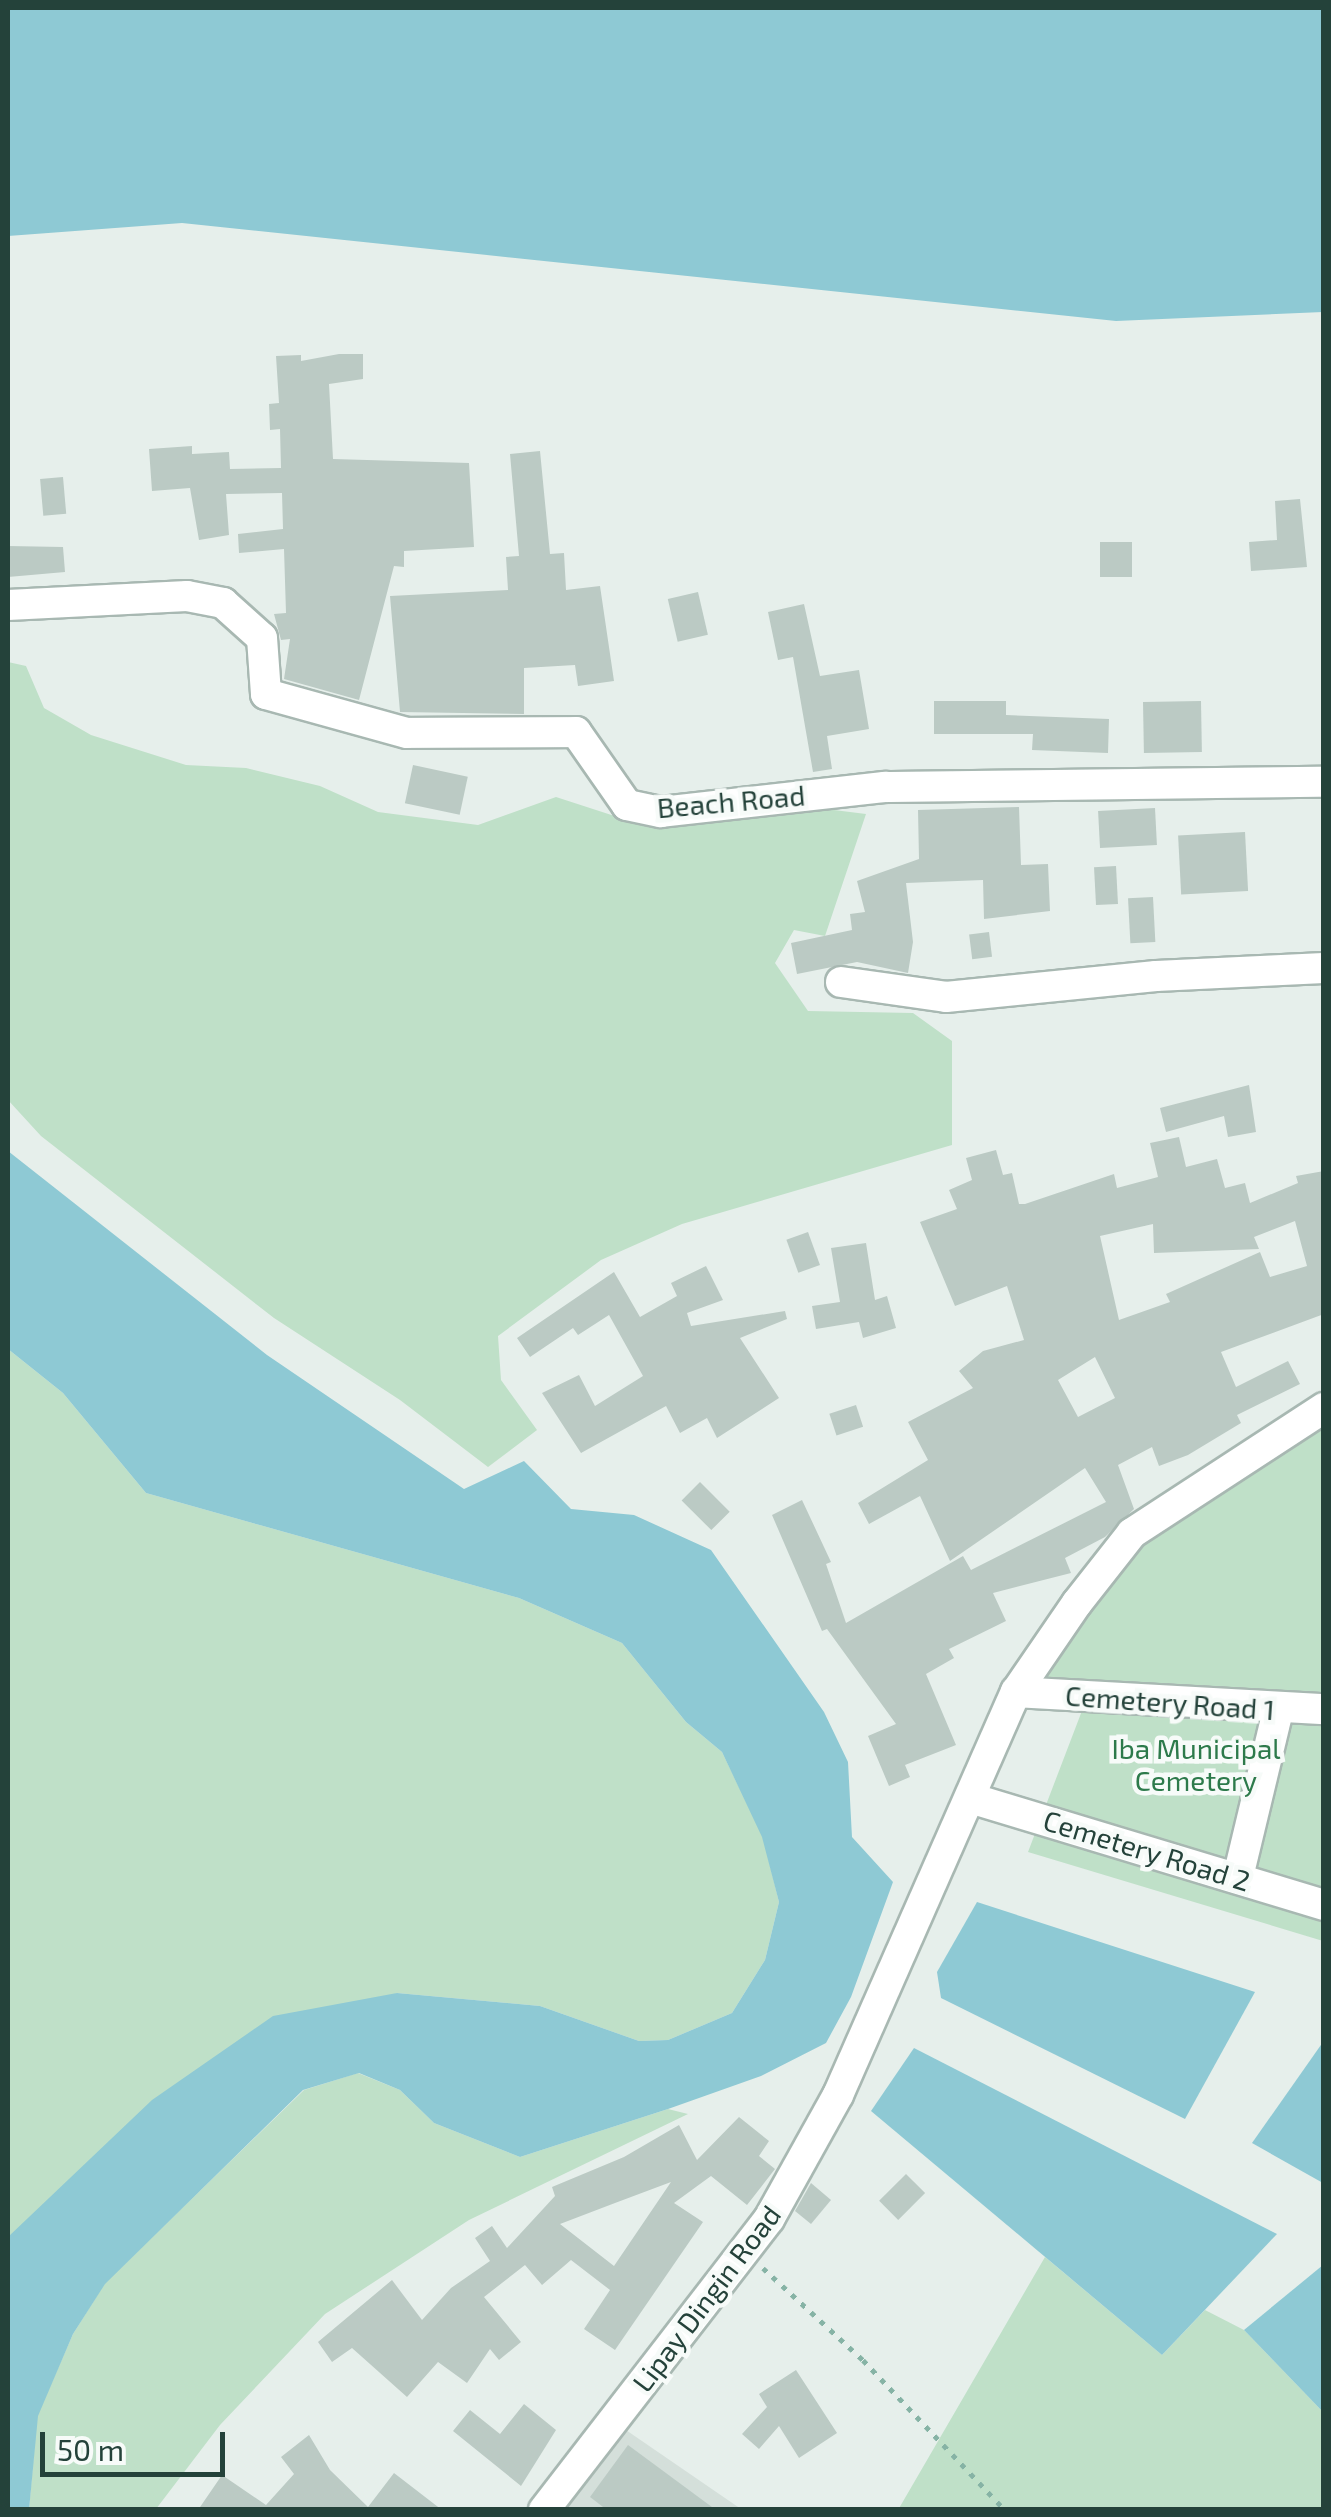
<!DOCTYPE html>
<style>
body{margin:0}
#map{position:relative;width:1331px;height:2517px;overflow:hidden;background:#e6efeb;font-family:"Exo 2",sans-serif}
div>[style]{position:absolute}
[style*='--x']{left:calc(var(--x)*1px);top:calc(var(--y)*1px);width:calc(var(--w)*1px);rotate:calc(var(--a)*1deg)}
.built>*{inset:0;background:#d4dfda}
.green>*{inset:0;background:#bfe0c8}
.water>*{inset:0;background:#8ec9d4}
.building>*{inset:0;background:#bbcac4;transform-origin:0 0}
.path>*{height:5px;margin-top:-2.5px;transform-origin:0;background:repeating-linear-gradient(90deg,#86b3a5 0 5px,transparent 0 13px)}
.roads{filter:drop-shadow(2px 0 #a8b8b2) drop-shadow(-2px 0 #a8b8b2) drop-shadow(0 2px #a8b8b2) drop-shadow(0 -2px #a8b8b2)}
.minor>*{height:30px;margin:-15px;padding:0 15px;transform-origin:15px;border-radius:15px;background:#fff}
span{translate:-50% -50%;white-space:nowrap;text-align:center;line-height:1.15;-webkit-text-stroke:9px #f7fbf9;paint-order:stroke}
.street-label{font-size:28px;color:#24423a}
.park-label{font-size:28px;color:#2d7a4b}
.frame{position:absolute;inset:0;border:10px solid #24423a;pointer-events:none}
.scale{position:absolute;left:40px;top:2432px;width:185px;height:45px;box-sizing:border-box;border:5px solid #24423a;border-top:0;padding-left:12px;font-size:30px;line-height:35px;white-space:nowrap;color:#24423a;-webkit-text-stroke:8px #f7fbf9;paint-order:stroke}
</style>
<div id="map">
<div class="built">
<i style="clip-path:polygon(623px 2428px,741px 2509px,564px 2510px)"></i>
</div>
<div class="green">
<i style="clip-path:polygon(8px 662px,26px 666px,44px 708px,91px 735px,186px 765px,246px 768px,320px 786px,378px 812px,478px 825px,556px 797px,633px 822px,786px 804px,866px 814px,825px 936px,794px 930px,775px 963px,808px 1011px,913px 1013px,952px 1041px,952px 1145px,682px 1224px,601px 1260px,498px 1336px,501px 1380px,537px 1430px,488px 1467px,400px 1400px,274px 1318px,41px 1136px,8px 1100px)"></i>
<i style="clip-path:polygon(8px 1349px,63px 1393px,146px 1493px,519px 1598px,622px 1643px,686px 1722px,722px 1752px,763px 1837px,779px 1902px,765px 1960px,732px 2013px,668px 2040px,639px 2041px,540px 2006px,397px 1993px,8px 2237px)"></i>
<i style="clip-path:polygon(1323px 1416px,1323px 1941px,1028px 1852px,1088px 1695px,1030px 1690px,1143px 1534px)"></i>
<i style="clip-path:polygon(358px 2073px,400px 2090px,434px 2123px,520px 2157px,668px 2109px,688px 2114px,469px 2220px,325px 2314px,220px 2425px,156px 2509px,29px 2510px,37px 2416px,73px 2334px,105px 2283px,304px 2090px)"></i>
<i style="clip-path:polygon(1045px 2257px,1162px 2355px,1205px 2310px,1244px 2330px,1323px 2412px,1323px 2509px,898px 2510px)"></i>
</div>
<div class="water">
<i style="clip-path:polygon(8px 8px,1323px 8px,1323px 312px,1116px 321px,182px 223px,8px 236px)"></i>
<i style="clip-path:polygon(8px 1151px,267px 1355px,464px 1489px,524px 1461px,571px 1509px,634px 1515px,711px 1550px,824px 1712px,848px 1762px,852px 1837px,893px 1882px,851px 1997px,826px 2043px,761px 2076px,668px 2109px,520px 2157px,434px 2123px,400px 2090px,359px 2073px,303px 2090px,105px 2284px,73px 2334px,38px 2416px,29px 2510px,8px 2509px,8px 2237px,152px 2100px,273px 2016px,397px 1993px,540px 2006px,639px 2041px,668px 2040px,732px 2013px,765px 1960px,779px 1902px,762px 1837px,722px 1752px,686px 1722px,622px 1643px,519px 1598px,146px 1493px,63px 1393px,8px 1349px)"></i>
<i style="clip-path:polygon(977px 1902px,1255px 1992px,1185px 2119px,941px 1998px,937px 1972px)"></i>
<i style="clip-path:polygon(1323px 2042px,1323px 2183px,1252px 2143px)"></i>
<i style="clip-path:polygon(914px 2048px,1277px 2234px,1162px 2355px,871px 2111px)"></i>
<i style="clip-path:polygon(1323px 2265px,1323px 2412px,1244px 2330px)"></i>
</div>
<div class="building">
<i style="clip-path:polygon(339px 354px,363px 354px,363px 379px,329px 384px,333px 459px,469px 463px,474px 547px,404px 551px,404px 567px,394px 566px,359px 700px,284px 679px,290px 639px,281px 640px,274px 614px,286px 613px,284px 549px,239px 553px,238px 534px,283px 529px,282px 493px,226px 494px,229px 535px,199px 540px,190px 488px,152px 491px,149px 449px,192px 446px,192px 454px,229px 452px,230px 469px,281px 468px,280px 429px,270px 430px,269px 404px,279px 403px,276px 356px,301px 355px,301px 361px)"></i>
<i style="clip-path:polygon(540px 451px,550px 554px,564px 553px,566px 590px,600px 586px,614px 681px,578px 686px,575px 665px,524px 668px,524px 714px,400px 712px,390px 596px,508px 590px,506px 557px,519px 556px,510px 454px)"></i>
<i style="left:63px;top:477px;width:37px;height:23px;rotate:85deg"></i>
<i style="clip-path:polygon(1300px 499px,1307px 567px,1251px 571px,1249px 542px,1277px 540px,1275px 501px)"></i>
<i style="left:1100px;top:542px;width:32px;height:35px"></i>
<i style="clip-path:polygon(8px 546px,63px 547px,65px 572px,8px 577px)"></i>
<i style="left:698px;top:592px;width:44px;height:31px;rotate:77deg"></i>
<i style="clip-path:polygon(804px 604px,820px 676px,859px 670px,869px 729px,827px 736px,832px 769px,813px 772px,793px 657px,778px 660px,768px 612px)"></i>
<i style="clip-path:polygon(934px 701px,1006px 701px,1006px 715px,1109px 719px,1108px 753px,1032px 750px,1033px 734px,934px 734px)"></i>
<i style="left:1201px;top:701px;width:51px;height:58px;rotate:89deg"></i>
<i style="left:413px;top:765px;width:56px;height:39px;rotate:12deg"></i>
<i style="clip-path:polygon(1019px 807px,1021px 865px,1048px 864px,1050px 911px,984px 919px,983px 880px,906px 883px,913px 942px,908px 973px,857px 962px,797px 974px,791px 943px,852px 930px,850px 914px,865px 912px,857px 881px,919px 859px,918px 810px)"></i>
<i style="left:1155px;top:808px;width:37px;height:57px;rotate:87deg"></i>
<i style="left:1245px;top:832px;width:59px;height:67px;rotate:87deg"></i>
<i style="left:1116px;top:866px;width:38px;height:22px;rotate:87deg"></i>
<i style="left:1153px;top:897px;width:45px;height:25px;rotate:87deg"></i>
<i style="left:989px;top:932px;width:25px;height:20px;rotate:83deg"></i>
<i style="clip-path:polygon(1249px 1085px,1256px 1132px,1228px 1137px,1224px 1116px,1166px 1132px,1160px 1108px)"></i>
<i style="clip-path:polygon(evenodd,1179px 1137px,1186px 1167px,1217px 1159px,1225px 1188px,1245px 1183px,1250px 1203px,1298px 1183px,1296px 1176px,1324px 1171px,1324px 1314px,1221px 1352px,1236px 1387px,1288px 1361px,1300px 1384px,1237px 1415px,1241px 1423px,1188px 1455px,1159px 1466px,1152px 1447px,1118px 1465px,1134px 1509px,1105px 1537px,1065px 1558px,1071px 1573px,993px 1593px,1006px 1621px,949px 1649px,954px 1658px,926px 1674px,956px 1745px,905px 1765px,910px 1777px,889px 1786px,868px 1736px,896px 1724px,827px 1629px,822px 1631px,772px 1515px,802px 1500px,831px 1562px,826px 1564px,846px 1623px,963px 1556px,971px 1570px,1106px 1502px,1085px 1468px,950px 1561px,920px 1496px,869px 1524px,858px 1503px,928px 1460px,908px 1422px,973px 1388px,959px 1371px,983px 1351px,1024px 1340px,1007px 1286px,955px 1306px,920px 1222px,957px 1209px,949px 1190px,972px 1180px,966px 1158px,996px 1150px,1003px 1175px,1012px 1173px,1019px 1204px,1025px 1204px,1114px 1174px,1117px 1188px,1158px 1177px,1150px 1143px,1179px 1137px,1295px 1221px,1307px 1266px,1270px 1277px,1260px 1252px,1166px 1294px,1170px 1302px,1119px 1320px,1100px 1236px,1153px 1224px,1154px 1253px,1259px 1249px,1254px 1237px,1295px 1221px,1179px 1137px,1095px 1357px,1115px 1398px,1078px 1417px,1058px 1380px,1095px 1357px)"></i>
<i style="left:808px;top:1232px;width:35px;height:23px;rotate:70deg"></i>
<i style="clip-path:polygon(866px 1243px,875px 1300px,887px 1296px,896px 1328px,863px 1338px,859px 1322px,816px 1329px,812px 1306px,840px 1302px,831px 1248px)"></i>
<i style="clip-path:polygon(706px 1266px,723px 1300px,687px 1313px,691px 1326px,785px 1311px,787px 1319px,740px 1338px,779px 1398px,717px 1438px,707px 1418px,680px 1433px,666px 1406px,581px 1453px,542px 1393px,579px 1375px,595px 1406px,643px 1376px,609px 1315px,578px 1335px,573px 1328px,530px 1357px,517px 1338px,614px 1272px,640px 1317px,677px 1296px,671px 1283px)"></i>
<i style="left:856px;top:1405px;width:23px;height:28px;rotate:72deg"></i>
<i style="left:700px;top:1482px;width:42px;height:26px;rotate:45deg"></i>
<i style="clip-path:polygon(evenodd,739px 2117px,769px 2141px,759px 2156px,775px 2169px,747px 2205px,711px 2176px,674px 2203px,703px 2222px,615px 2350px,584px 2329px,610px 2290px,571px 2260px,542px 2285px,525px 2265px,484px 2297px,521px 2342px,499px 2360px,490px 2349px,467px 2383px,438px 2362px,407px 2397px,352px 2348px,332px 2362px,318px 2342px,392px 2280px,422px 2320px,451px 2288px,490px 2261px,475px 2238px,492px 2226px,507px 2248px,555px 2196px,552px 2187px,624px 2157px,679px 2125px,697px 2160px,739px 2117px,671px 2182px,614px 2266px,560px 2224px,615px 2203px,671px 2182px)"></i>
<i style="left:906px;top:2174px;width:27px;height:38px;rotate:45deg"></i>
<i style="clip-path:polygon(811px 2183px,831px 2200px,811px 2224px,795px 2211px)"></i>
<i style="clip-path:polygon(796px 2370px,837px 2433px,799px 2458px,779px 2426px,759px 2449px,742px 2434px,767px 2407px,759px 2394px)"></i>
<i style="clip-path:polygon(524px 2404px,556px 2430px,521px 2486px,453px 2431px,470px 2410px,500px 2434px)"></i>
<i style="clip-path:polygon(309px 2435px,330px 2470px,368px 2507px,394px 2473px,442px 2510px,198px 2510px,222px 2475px,266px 2505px,294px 2474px,281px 2457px)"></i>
<i style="clip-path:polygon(628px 2445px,716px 2510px,607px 2510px,590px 2497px)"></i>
</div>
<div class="path">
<i style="--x:763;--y:2268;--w:136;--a:42.6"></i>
<i style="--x:863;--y:2360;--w:207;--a:46.6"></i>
</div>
<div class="roads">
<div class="minor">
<i style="--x:8;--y:605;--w:179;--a:-2.9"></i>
<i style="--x:187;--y:596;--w:37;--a:11"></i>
<i style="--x:223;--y:603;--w:52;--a:41.9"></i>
<i style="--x:262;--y:638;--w:56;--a:85.9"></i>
<i style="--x:266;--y:694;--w:146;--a:15.5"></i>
<i style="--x:407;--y:733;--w:169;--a:-0.3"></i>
<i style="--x:576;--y:732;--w:89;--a:55.1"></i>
<i style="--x:627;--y:805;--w:35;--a:12"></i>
<i style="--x:661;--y:812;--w:225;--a:-6.4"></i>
<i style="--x:885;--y:787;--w:439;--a:-0.7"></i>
<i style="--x:841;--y:982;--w:106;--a:8.1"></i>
<i style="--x:946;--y:997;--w:211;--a:-5.7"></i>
<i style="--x:1156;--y:976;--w:168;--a:-2.7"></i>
<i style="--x:1016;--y:1692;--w:308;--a:3.2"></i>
<i style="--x:970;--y:1798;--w:370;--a:16.8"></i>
<i style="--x:1238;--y:1877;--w:171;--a:-76.5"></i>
<i style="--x:544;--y:2510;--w:368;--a:-52.3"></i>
<i style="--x:769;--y:2219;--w:142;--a:-60.9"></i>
<i style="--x:838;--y:2095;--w:441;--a:-66.2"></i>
<i style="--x:1016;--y:1692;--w:108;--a:-55.6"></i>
<i style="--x:1077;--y:1603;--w:89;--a:-51.8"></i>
<i style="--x:1132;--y:1533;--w:229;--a:-33.1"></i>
</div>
</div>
<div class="street-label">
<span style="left:731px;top:801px;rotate:-5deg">Beach Road</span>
<span style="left:1170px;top:1702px;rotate:4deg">Cemetery Road 1</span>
<span style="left:1147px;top:1850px;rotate:17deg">Cemetery Road 2</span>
<span style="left:706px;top:2298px;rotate:-53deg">Lipay Dingin Road</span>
</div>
<div class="park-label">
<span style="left:1196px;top:1764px">Iba Municipal<br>Cemetery</span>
</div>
<div class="frame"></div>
<div class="scale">50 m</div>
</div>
